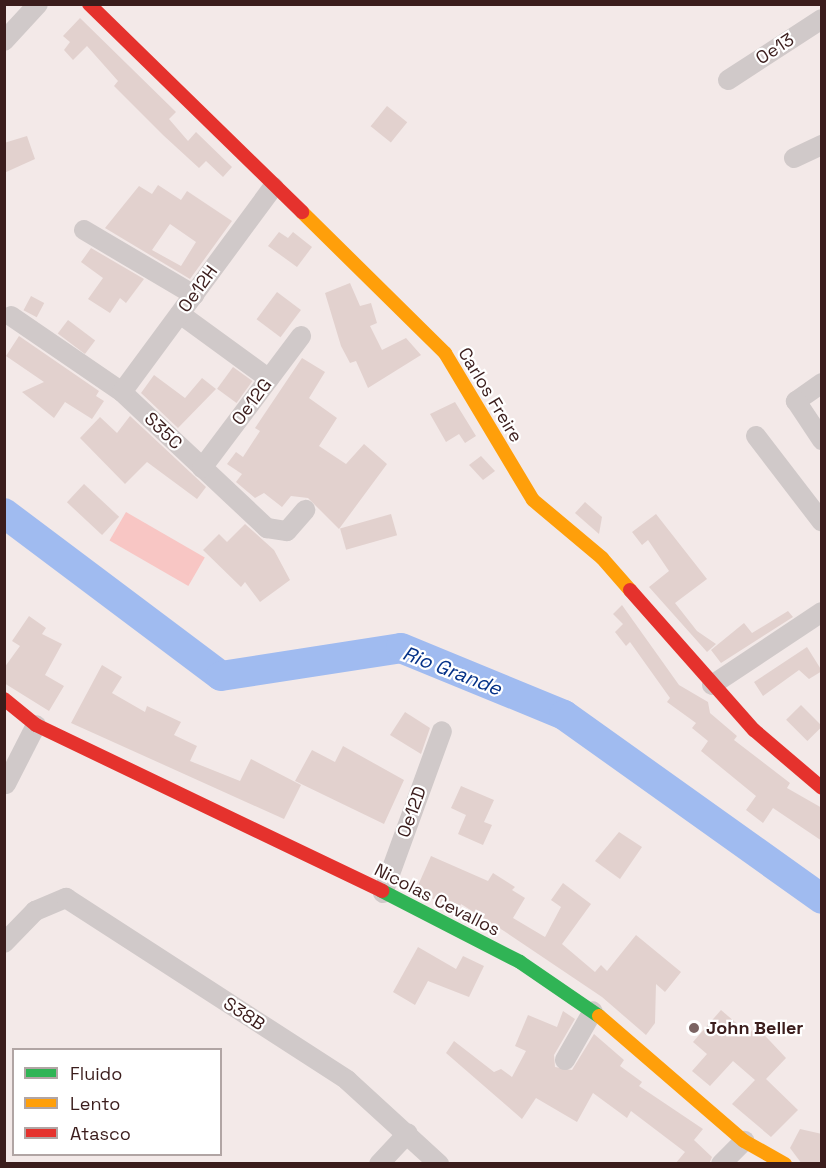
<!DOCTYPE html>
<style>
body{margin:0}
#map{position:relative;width:826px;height:1168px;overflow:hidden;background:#f3e9e8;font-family:"Space Grotesk",sans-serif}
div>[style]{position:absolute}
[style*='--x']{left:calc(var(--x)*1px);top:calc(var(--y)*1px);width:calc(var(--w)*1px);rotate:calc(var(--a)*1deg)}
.green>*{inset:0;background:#f8c6c4;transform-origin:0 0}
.river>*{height:30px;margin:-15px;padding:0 15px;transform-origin:15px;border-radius:15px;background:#a0bbf0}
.building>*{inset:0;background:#e2d1ce;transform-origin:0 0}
.street>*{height:20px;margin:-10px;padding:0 10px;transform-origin:10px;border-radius:10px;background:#d0c9c9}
.fast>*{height:14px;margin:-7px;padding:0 7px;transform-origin:7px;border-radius:7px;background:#30b455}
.slow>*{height:14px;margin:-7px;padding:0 7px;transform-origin:7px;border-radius:7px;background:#ff9f0a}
.jam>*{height:14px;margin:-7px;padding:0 7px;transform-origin:7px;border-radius:7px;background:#e5322d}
.dots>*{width:16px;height:16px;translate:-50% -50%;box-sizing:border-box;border:3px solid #fff;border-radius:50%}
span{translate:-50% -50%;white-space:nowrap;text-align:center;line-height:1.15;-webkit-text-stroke:4.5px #fff;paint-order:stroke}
.street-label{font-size:18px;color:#3b1d1c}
.poi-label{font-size:18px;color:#3b1d1c;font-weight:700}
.left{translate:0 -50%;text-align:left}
.water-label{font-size:20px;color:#053288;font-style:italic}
.frame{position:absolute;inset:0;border:6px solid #3b1d1c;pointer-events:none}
.legend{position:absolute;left:12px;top:1048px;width:210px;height:108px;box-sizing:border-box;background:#fff;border:2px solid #b1a5a4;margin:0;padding:8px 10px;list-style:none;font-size:18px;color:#3b1d1c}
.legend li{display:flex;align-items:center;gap:12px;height:30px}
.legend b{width:30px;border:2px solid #b1a5a4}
</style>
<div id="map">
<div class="green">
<i style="left:126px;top:512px;width:91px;height:33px;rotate:30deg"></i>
</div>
<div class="river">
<i style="--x:4;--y:513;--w:271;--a:36.9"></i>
<i style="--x:221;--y:676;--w:182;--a:-8.8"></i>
<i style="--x:401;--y:648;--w:176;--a:22.3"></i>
<i style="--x:564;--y:715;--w:317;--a:35.5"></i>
</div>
<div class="building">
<i style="clip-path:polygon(80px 18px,176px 112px,169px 119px,188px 141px,196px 132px,232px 167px,223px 177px,206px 161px,199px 168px,163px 135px,114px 86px,118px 81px,87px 46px,73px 60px,64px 50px,70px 42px,63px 36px)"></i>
<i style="left:387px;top:106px;width:26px;height:26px;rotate:39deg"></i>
<i style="clip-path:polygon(27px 136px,35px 159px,4px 173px,4px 143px)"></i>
<i style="clip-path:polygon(evenodd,158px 185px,181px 200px,187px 191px,232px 221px,190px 279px,105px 228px,139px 186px,152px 194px,158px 185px,170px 224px,196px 242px,181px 266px,152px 250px,170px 224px)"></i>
<i style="clip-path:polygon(279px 232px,288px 238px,293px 232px,312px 247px,297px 267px,268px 246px)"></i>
<i style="clip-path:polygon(91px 248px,144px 279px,126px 303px,120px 298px,110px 313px,88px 299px,103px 278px,81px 262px)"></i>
<i style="clip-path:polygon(350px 283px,360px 306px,371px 303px,377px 323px,370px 326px,382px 350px,406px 338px,421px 355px,368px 388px,356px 361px,350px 363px,341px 346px,325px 293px)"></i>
<i style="left:277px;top:292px;width:30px;height:34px;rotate:37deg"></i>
<i style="left:31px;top:296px;width:15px;height:16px;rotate:28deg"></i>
<i style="left:68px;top:320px;width:34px;height:17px;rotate:37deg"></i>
<i style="clip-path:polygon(19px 336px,99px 391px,96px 396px,104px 401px,92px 419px,65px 402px,54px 418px,22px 392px,44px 382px,6px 356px)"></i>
<i style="clip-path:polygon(302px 358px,325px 372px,309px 398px,337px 418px,319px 446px,346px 464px,364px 444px,387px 464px,339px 529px,308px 498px,291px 496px,282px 507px,264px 493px,255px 498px,236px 482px,242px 474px,227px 464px,236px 452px,243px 457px,260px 431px,255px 428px)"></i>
<i style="left:233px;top:367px;width:24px;height:27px;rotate:36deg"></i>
<i style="clip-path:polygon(154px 375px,185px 398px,202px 378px,216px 389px,178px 428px,141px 393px)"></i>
<i style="clip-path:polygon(455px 402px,476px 436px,465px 443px,459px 434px,446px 442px,430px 414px)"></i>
<i style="clip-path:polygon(130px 416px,206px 487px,197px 499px,147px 462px,125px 484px,80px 438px,100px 417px,117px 433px)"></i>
<i style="clip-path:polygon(481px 456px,495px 471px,483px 480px,469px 465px)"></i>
<i style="left:84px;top:484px;width:48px;height:25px;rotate:43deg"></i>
<i style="clip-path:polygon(585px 502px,602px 517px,599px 534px,575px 513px)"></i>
<i style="left:391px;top:514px;width:22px;height:53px;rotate:74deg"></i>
<i style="clip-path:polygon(656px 514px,707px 579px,675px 603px,697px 631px,716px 644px,707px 652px,649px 587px,669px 571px,648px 540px,642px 545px,632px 532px)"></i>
<i style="clip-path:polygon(245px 524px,274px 550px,290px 580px,260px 602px,245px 582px,241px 587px,203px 550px,219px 534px,227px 542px)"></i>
<i style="clip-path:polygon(622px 605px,679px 685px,708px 702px,710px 713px,737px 736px,734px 740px,790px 783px,787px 788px,822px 808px,822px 841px,773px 808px,763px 823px,746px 810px,756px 796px,701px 751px,708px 741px,692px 728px,696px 723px,667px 702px,670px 698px,630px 642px,626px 646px,615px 632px,623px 624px,613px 614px)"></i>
<i style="clip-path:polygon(788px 611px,793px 617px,721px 663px,711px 650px,744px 623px,752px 633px)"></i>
<i style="clip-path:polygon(29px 616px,46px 628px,42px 634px,62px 644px,45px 675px,64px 686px,49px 711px,4px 683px,4px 668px,20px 646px,12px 641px)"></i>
<i style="clip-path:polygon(807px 647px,822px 671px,809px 679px,799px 670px,763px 696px,754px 682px)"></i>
<i style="clip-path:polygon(102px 665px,122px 677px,112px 693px,145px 712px,147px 706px,181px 722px,174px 735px,197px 746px,190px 761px,240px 781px,251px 759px,301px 785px,284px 819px,71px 723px)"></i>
<i style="left:801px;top:705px;width:30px;height:21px;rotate:45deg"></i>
<i style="clip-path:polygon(405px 712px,430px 728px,421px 754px,390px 735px)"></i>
<i style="clip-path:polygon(343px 746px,404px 780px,384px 824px,295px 781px,312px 750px,335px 762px)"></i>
<i style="clip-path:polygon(461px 786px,494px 800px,484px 822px,492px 825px,483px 845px,458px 834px,466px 815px,451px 808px)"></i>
<i style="clip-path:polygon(619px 832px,642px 847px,620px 879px,595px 861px)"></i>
<i style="clip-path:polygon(431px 856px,488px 881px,493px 873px,515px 887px,512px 890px,525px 898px,513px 918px,545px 937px,561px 907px,551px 900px,563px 883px,591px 904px,562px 944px,595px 972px,601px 965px,607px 971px,636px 935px,681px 972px,665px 992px,656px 984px,655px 1023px,646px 1035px,602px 997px,504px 931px,461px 904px,458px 912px,416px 890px)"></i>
<i style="clip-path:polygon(418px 947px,456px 969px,463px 956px,484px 966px,469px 997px,428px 981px,415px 1005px,393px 992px)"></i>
<i style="clip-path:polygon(721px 1010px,749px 1034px,756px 1026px,786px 1058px,766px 1079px,798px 1110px,771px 1137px,732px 1104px,755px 1080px,733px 1061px,710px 1086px,692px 1071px,707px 1054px,693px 1042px)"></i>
<i style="clip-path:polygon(563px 1011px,575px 1019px,554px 1055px,555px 1067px,572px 1070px,594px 1034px,624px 1060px,620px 1066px,642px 1082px,639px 1086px,703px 1129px,694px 1140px,712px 1157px,709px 1164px,675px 1164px,685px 1152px,631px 1111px,627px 1118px,593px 1093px,577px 1122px,536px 1098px,522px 1119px,446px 1053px,454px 1041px,494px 1072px,501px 1069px,512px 1077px,526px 1051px,515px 1046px,528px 1015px,557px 1027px)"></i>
<i style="clip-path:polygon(800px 1129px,822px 1134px,822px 1164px,802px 1164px,790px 1148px)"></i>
</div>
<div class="street">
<i style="--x:4;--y:41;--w:50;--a:-47.4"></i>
<i style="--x:728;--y:80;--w:112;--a:-33"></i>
<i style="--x:794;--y:158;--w:31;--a:-25"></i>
<i style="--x:84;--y:230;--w:128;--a:30.6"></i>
<i style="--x:180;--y:314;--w:110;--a:36.1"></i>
<i style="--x:11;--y:316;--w:135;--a:34.4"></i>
<i style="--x:122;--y:392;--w:199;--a:43.2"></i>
<i style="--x:267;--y:528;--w:20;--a:9"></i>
<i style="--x:287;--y:531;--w:28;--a:-49"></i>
<i style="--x:822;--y:383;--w:32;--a:145"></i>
<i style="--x:796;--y:401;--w:47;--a:56.3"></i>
<i style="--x:122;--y:392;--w:255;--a:-53.6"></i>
<i style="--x:756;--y:436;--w:108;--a:52.5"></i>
<i style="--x:202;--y:468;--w:165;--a:-53.1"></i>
<i style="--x:712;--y:685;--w:132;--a:-33.6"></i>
<i style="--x:6;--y:784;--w:66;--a:-63"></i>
<i style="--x:383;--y:893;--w:172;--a:-70"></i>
<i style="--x:4;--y:943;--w:45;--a:-45.9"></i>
<i style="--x:35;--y:911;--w:34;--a:-23"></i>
<i style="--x:66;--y:898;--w:335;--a:32.9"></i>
<i style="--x:347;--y:1080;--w:125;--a:42.4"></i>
<i style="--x:565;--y:1060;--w:56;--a:-60.3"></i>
<i style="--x:379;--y:1164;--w:42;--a:-46.9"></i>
<i style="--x:721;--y:1164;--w:33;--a:-45"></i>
</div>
<div class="fast">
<i style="--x:382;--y:891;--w:155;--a:27.2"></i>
<i style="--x:520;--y:962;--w:96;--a:34.4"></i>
</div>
<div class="slow">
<i style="--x:302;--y:212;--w:201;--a:44.6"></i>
<i style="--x:445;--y:353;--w:171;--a:59.1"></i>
<i style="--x:533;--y:500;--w:90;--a:40"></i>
<i style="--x:602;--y:558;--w:43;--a:48.8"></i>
<i style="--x:599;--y:1016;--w:191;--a:40.8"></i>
<i style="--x:744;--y:1141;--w:47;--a:29.3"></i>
</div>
<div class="jam">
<i style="--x:89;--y:4;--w:298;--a:44.3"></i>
<i style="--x:630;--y:590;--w:187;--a:48.5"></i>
<i style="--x:754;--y:730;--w:89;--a:40.5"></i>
<i style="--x:4;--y:699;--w:41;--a:39.1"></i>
<i style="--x:36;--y:725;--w:384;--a:25.6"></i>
</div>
<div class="dots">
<i style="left:694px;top:1028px;background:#7b6463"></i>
</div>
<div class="street-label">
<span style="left:775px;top:49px;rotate:-33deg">Oe13</span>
<span style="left:198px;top:289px;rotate:-54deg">Oe12H</span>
<span style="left:490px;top:395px;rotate:59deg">Carlos Freire</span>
<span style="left:252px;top:402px;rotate:-53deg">Oe12G</span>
<span style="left:163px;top:431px;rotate:44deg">S35C</span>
<span style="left:412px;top:812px;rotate:-70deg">Oe12D</span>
<span style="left:437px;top:900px;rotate:27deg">Nicolas Cevallos</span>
<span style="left:244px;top:1014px;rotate:33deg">S38B</span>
</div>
<div class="poi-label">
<span class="left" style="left:706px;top:1028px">John Beller</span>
</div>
<div class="water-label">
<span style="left:452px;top:671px;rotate:21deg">Rio Grande</span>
</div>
<div class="frame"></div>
<ul class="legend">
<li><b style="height:8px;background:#30b455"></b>Fluido</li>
<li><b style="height:8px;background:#ff9f0a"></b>Lento</li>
<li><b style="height:8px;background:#e5322d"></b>Atasco</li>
</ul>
</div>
